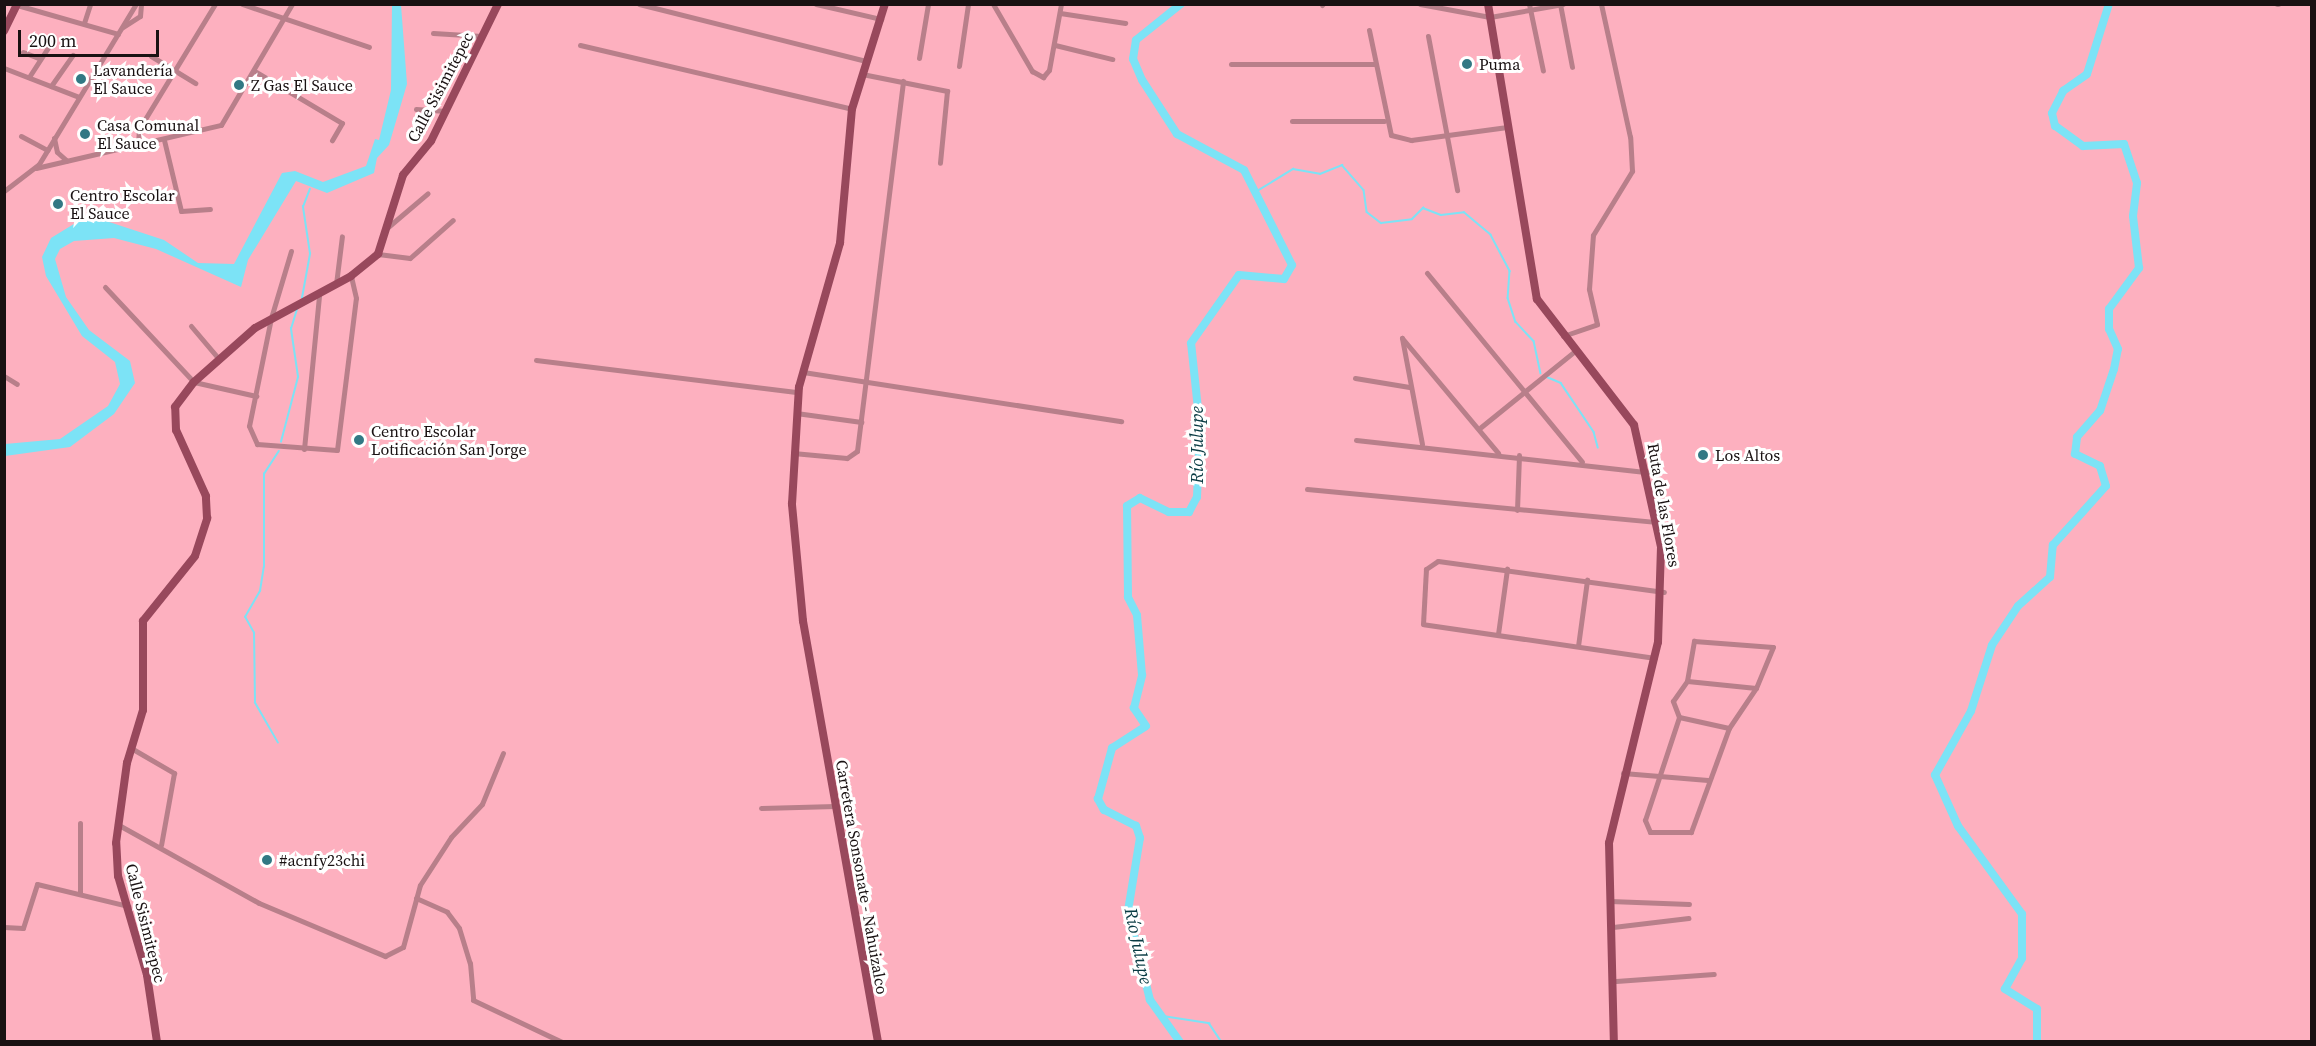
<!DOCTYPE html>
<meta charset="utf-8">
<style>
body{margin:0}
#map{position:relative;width:2316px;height:1046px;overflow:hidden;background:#fee6ea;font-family:"Source Serif 4",serif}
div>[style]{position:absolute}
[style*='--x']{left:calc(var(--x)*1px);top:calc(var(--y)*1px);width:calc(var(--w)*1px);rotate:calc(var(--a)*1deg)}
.green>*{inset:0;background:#fdb0bf;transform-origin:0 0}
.water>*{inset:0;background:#7ce3f6}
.stream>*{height:1.5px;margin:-0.75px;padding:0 0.75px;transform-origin:0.75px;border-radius:0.75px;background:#7ce3f6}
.river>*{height:8px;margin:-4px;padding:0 4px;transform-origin:4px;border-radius:4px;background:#7ce3f6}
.street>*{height:5px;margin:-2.5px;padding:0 2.5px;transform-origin:2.5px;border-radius:2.5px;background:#b87f8a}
.secondary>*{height:8px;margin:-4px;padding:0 4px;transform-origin:4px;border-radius:4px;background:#98485c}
.dots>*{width:16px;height:16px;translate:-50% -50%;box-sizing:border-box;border:3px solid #fff;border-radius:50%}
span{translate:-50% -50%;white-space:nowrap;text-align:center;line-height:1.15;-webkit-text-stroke:6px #fff;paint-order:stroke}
.poi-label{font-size:16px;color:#191112}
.left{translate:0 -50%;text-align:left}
.street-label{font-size:16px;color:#191112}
.water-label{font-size:18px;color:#093b43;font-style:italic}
.frame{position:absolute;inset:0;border:6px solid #191112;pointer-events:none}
.scale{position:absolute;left:18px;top:30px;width:141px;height:27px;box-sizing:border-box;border:3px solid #191112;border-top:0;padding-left:8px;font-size:18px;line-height:21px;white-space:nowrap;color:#191112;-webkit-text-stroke:4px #fff;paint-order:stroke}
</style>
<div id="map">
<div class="green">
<i style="left:5px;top:5px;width:2306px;height:1036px"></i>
</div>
<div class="water">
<i style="clip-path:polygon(392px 5px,401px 5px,407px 84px,389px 145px,377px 158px,374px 173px,327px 193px,296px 181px,248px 260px,241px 287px,156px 249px,114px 238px,74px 241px,60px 249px,55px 259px,66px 297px,89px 330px,130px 361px,135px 383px,114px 414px,70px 447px,5px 456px,5px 444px,60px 439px,108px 406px,120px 384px,115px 362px,82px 336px,46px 276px,42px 257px,51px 238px,82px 219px,100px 219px,164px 240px,198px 263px,234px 264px,282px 173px,295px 171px,323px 182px,366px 166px,375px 139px,379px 140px,391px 90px)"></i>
</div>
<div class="stream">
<i style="--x:1254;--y:193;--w:46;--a:-31.6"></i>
<i style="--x:1293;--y:169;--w:27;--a:10"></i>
<i style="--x:1320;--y:174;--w:24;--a:-22"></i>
<i style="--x:1342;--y:165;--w:33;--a:49"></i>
<i style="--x:1364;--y:190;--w:22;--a:82"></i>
<i style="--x:1367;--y:212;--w:18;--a:38"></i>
<i style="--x:1381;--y:223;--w:31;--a:-7"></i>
<i style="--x:1412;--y:219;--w:16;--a:-45"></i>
<i style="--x:1423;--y:208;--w:19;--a:21"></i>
<i style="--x:1441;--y:215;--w:23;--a:-7"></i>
<i style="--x:1464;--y:212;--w:35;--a:40"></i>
<i style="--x:1491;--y:235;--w:41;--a:62.2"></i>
<i style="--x:1510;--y:271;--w:27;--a:94"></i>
<i style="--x:1508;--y:298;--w:25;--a:72"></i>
<i style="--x:1516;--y:322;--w:26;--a:47"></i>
<i style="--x:1534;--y:341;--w:33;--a:78"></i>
<i style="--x:302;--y:298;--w:45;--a:-79.7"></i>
<i style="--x:310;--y:254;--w:48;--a:-98.5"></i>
<i style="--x:303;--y:207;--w:19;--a:-69"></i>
<i style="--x:1547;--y:377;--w:15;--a:23"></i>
<i style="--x:1561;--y:383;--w:59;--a:56"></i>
<i style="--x:1594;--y:432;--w:16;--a:75"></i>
<i style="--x:281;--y:442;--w:67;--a:-75.3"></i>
<i style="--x:298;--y:377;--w:49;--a:-98.3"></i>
<i style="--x:291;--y:329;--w:21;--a:-73"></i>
<i style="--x:278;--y:743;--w:46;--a:-119.9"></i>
<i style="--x:255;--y:703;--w:70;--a:-90.8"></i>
<i style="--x:254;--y:633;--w:18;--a:-119"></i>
<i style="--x:245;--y:617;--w:30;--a:-60"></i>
<i style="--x:260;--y:591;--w:24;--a:-81"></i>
<i style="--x:264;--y:567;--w:93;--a:-90"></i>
<i style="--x:264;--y:474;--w:27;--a:-57"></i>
<i style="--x:1163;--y:1016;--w:47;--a:8.7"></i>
<i style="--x:1209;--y:1023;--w:23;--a:56"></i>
</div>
<div class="river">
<i style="--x:1180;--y:1042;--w:52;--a:-125.5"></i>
<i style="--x:1150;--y:1000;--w:92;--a:-103.9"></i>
<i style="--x:1128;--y:911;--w:74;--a:-80.7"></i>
<i style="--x:1140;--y:838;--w:13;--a:-108"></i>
<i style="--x:1136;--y:826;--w:36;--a:-153"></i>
<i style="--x:1104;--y:810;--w:13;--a:-119"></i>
<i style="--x:1098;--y:799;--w:53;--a:-74.6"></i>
<i style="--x:1112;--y:748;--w:40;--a:-32.9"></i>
<i style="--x:1146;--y:726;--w:22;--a:-124"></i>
<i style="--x:1134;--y:708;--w:34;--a:-76"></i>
<i style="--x:1142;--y:675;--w:60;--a:-94.8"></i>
<i style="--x:1137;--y:615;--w:20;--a:-117"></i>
<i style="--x:1128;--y:597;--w:91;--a:-90.6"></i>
<i style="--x:1127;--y:506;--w:15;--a:-32"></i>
<i style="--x:1140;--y:498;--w:32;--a:26"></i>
<i style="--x:1169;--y:512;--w:20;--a:0"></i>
<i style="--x:1189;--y:512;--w:17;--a:-62"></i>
<i style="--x:1197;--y:497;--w:69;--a:-87.5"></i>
<i style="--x:1200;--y:428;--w:85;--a:-96"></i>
<i style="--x:1191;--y:343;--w:83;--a:-54.8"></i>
<i style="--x:1239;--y:275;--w:45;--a:5.1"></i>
<i style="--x:1284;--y:279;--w:16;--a:-60"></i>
<i style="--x:1292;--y:265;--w:106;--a:-116.8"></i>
<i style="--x:1244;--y:170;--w:76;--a:-151.8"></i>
<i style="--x:1177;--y:134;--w:64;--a:-122.9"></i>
<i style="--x:1142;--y:80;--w:23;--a:-113"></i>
<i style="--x:1133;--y:59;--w:19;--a:-81"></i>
<i style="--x:1136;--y:40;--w:58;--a:-38.7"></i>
<i style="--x:2037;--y:1042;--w:33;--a:-90"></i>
<i style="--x:2037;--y:1009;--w:38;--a:-148"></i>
<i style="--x:2005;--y:989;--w:35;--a:-61"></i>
<i style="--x:2022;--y:958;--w:44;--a:-90"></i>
<i style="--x:2022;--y:914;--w:109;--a:-126"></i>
<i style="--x:1958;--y:826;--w:56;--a:-114.3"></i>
<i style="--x:1935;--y:775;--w:73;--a:-60.6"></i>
<i style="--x:1971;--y:711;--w:69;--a:-72.3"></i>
<i style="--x:1992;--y:645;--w:47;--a:-56.3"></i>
<i style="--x:2018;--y:606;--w:43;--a:-42.2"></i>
<i style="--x:2050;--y:577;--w:32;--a:-85"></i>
<i style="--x:2053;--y:545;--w:79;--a:-48.1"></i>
<i style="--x:2106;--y:486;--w:21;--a:-107"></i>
<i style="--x:2100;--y:466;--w:28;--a:-154"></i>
<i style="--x:2075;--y:454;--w:17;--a:-83"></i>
<i style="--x:2077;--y:437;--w:35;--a:-49"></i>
<i style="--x:2100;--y:411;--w:44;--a:-71.6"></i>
<i style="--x:2114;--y:369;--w:20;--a:-79"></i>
<i style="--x:2118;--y:349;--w:22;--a:-114"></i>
<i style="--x:2109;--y:329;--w:20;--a:-90"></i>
<i style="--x:2109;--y:309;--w:51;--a:-53.8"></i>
<i style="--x:2139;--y:268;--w:52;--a:-96.6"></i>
<i style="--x:2133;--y:216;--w:33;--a:-83"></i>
<i style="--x:2137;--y:183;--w:41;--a:-108.4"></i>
<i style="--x:2124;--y:144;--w:41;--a:177.2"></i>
<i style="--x:2083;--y:146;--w:34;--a:-144"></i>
<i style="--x:2055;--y:126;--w:13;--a:-103"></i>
<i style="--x:2052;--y:113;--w:25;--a:-63"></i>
<i style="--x:2063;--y:91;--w:29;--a:-35"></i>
<i style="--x:2087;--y:74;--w:73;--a:-72.6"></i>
</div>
<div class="street">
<i style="--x:242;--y:4;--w:134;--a:18.7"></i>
<i style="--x:639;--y:4;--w:234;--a:14.1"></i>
<i style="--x:816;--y:4;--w:67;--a:13"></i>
<i style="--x:993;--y:4;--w:78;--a:59.8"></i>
<i style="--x:1032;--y:71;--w:13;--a:29"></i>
<i style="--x:1043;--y:77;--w:9;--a:-49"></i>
<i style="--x:1049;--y:70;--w:67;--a:-79.7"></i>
<i style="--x:1420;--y:4;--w:71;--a:10.5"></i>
<i style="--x:1490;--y:17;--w:74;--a:-10.1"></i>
<i style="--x:1529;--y:4;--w:68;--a:78.2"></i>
<i style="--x:1560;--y:4;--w:64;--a:79.2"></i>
<i style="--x:2277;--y:4;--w:1;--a:0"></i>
<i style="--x:17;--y:5;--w:105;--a:16"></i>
<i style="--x:1322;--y:5;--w:1;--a:-45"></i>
<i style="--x:1060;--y:13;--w:66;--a:8.7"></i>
<i style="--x:84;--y:23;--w:20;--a:-72"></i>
<i style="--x:123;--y:27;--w:20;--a:-33"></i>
<i style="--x:140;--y:16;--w:12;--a:-85"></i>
<i style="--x:1369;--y:30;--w:107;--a:78.2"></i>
<i style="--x:1391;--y:135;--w:21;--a:14"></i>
<i style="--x:1411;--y:140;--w:97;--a:-7.7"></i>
<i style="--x:433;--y:33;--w:49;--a:3.5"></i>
<i style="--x:1428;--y:36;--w:157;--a:79.3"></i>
<i style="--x:580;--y:45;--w:279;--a:13.2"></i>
<i style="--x:1055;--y:45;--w:59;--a:13.8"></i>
<i style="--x:23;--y:52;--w:17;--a:21"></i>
<i style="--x:151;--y:56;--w:52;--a:31.5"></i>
<i style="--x:919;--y:58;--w:55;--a:-80.5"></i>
<i style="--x:1231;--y:64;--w:144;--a:0"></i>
<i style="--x:959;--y:66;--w:63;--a:-81.7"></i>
<i style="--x:4;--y:68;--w:80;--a:21.1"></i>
<i style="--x:256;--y:72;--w:100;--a:30.7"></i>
<i style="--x:342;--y:123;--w:20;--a:120"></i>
<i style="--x:862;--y:74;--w:87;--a:11.3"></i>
<i style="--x:947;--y:91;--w:72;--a:95.6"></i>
<i style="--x:29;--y:77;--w:40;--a:-57.1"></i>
<i style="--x:51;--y:86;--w:38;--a:-55"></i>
<i style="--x:416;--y:109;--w:30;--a:4"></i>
<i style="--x:1292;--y:121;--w:92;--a:0"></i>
<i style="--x:21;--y:136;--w:30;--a:28"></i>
<i style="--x:54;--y:138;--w:14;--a:78"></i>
<i style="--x:57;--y:152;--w:13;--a:42"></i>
<i style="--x:164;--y:140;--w:73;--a:76.5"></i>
<i style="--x:181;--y:211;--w:29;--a:-4"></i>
<i style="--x:138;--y:146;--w:17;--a:-87"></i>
<i style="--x:139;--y:129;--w:146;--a:-58.7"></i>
<i style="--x:36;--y:168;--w:190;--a:-13.1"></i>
<i style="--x:221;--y:125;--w:140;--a:-59.6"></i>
<i style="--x:4;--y:191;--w:44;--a:-37.6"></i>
<i style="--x:39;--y:164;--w:187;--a:-58.8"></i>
<i style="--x:388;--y:227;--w:52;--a:-40.4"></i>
<i style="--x:291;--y:251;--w:70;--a:106.6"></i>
<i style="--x:271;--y:318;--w:110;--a:101.5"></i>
<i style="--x:249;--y:426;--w:20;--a:66"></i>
<i style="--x:257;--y:444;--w:80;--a:4.3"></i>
<i style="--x:337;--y:450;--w:153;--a:-82.9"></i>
<i style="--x:356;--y:298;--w:23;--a:-103"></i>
<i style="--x:378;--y:254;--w:32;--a:7"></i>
<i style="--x:410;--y:258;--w:57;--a:-41.5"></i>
<i style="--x:1427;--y:273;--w:244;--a:50.6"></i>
<i style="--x:336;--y:284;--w:48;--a:-82.9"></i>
<i style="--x:105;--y:287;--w:130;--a:46.9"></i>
<i style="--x:194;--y:382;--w:64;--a:12.7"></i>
<i style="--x:191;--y:326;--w:43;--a:49.7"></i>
<i style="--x:1563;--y:336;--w:36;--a:-19"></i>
<i style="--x:1597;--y:324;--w:36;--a:-103"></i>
<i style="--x:1589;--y:289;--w:54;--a:-85.8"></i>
<i style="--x:1593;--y:235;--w:75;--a:-58.6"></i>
<i style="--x:1632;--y:171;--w:34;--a:-93"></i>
<i style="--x:1630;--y:137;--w:136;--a:-102.3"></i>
<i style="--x:536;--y:360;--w:264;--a:7"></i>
<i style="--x:803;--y:372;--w:322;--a:8.8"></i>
<i style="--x:4;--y:376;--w:15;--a:32"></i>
<i style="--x:1355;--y:378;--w:55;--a:9.5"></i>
<i style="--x:796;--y:413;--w:66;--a:7.9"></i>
<i style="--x:1481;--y:427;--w:121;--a:-39"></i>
<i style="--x:1356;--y:440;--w:293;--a:6.3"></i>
<i style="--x:1422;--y:444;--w:108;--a:-100.7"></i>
<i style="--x:1402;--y:338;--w:150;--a:50.1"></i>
<i style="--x:304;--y:449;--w:155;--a:-84.4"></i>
<i style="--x:793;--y:453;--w:54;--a:5.3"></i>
<i style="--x:847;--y:458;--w:12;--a:-35"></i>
<i style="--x:857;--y:451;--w:373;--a:-82.9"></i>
<i style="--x:1307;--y:489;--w:352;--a:5.4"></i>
<i style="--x:1517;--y:510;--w:55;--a:-87.9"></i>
<i style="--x:1498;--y:634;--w:66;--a:-82.1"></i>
<i style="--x:1578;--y:646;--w:67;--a:-82.2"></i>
<i style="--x:1655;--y:658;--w:234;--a:-171.7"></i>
<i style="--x:1423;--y:624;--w:55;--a:-86.9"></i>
<i style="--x:1426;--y:569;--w:14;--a:-34"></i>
<i style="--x:1438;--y:561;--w:228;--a:7.8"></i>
<i style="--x:1679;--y:717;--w:51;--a:12.4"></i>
<i style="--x:1729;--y:728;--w:111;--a:110.1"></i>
<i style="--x:1691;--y:832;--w:41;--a:180"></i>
<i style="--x:1650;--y:832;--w:13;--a:-113"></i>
<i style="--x:1645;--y:820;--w:108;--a:-71.7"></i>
<i style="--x:1679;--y:717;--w:17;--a:-111"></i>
<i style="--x:1673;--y:701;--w:24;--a:-55"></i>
<i style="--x:1687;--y:681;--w:41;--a:-80.1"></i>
<i style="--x:1694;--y:641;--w:79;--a:4.3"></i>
<i style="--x:1773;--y:647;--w:44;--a:112.5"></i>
<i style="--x:1756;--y:688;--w:69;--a:-174.2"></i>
<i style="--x:1729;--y:728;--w:48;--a:-56"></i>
<i style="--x:131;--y:748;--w:50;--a:30.2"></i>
<i style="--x:174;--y:773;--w:73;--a:100.2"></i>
<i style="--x:1623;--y:773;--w:85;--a:4.7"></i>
<i style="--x:761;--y:808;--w:74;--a:-1.5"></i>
<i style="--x:80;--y:823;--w:70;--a:90"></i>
<i style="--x:117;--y:824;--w:162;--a:29.1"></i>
<i style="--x:259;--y:903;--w:137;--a:22.8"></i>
<i style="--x:385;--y:956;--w:20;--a:-27"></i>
<i style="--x:403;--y:947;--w:64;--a:-74.7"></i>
<i style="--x:420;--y:885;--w:57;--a:-57.1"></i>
<i style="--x:451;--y:837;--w:45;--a:-46.8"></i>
<i style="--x:482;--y:804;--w:55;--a:-67.6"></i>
<i style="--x:416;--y:898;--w:34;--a:24"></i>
<i style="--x:447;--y:912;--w:20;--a:53"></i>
<i style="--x:459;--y:928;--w:37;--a:73"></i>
<i style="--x:470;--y:963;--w:37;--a:85"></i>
<i style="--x:473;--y:1000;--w:98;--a:25.3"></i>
<i style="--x:1610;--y:901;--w:79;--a:2.2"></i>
<i style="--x:4;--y:927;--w:19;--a:3"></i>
<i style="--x:23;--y:928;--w:46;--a:-72.3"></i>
<i style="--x:37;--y:884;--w:94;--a:13.6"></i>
<i style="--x:1613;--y:927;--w:76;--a:-6.8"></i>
<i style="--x:1616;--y:981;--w:98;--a:-4.1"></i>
</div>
<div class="secondary">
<i style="--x:1488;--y:4;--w:299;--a:80.6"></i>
<i style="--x:1537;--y:299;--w:159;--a:52.4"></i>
<i style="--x:1634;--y:425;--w:125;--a:77.5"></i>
<i style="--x:1661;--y:547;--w:95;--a:91.8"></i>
<i style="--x:1658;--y:642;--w:207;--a:103.7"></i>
<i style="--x:1609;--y:843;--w:199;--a:88.6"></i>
<i style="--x:4;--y:31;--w:30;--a:-64"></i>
<i style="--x:157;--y:1042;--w:68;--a:-98.5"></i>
<i style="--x:147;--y:975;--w:103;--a:-106.3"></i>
<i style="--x:118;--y:876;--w:33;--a:-93"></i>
<i style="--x:116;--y:843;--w:81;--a:-82.2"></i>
<i style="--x:127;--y:763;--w:55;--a:-73.2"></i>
<i style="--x:143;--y:710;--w:89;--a:-90"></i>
<i style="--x:143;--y:621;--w:83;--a:-51.3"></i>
<i style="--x:195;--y:556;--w:40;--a:-72"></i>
<i style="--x:207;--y:518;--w:22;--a:-93"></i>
<i style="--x:206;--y:496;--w:72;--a:-114.4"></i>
<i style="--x:176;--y:430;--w:23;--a:-92"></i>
<i style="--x:175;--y:407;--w:31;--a:-53"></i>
<i style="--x:194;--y:382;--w:81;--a:-41.5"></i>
<i style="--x:255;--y:328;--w:109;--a:-28.4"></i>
<i style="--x:351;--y:276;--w:35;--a:-39"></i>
<i style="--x:378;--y:254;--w:83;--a:-72.4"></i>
<i style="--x:403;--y:175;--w:44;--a:-50.5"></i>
<i style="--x:431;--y:141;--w:153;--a:-63.9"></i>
<i style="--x:878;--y:1042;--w:428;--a:-100.1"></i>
<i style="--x:803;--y:621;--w:118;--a:-95.4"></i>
<i style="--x:792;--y:504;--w:117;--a:-86.6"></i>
<i style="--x:799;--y:387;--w:150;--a:-74.1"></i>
<i style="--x:840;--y:243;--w:135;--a:-84.9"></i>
<i style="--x:852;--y:109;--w:110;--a:-72.6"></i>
</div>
<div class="dots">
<i style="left:1467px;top:64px;background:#327884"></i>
<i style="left:81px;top:79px;background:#327884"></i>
<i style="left:239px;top:85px;background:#327884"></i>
<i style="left:85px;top:134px;background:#327884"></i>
<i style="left:58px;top:204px;background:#327884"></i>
<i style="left:359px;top:440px;background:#327884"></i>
<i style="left:1703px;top:455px;background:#327884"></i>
<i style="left:267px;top:860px;background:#327884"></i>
</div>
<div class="poi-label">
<span class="left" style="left:1479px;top:64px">Puma</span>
<span class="left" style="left:93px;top:79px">Lavandería<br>El Sauce</span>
<span class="left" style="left:251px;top:85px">Z Gas El Sauce</span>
<span class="left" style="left:97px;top:134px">Casa Comunal<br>El Sauce</span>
<span class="left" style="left:70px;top:204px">Centro Escolar<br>El Sauce</span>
<span class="left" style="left:371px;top:440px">Centro Escolar<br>Lotificación San Jorge</span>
<span class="left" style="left:1715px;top:455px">Los Altos</span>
<span class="left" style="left:279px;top:860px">#acnfy23chi</span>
</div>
<div class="street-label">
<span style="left:440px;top:87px;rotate:-62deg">Calle Sisimitepec</span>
<span style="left:1664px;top:505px;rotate:80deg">Ruta de las Flores</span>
<span style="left:862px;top:877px;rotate:80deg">Carretera Sonsonate - Nahuizalco</span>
<span style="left:146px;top:923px;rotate:76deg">Calle Sisimitepec</span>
</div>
<div class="water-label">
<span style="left:1197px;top:445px;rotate:-90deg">Río Julupe</span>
<span style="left:1138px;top:946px;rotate:78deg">Río Julupe</span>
</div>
<div class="frame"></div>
<div class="scale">200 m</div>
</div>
